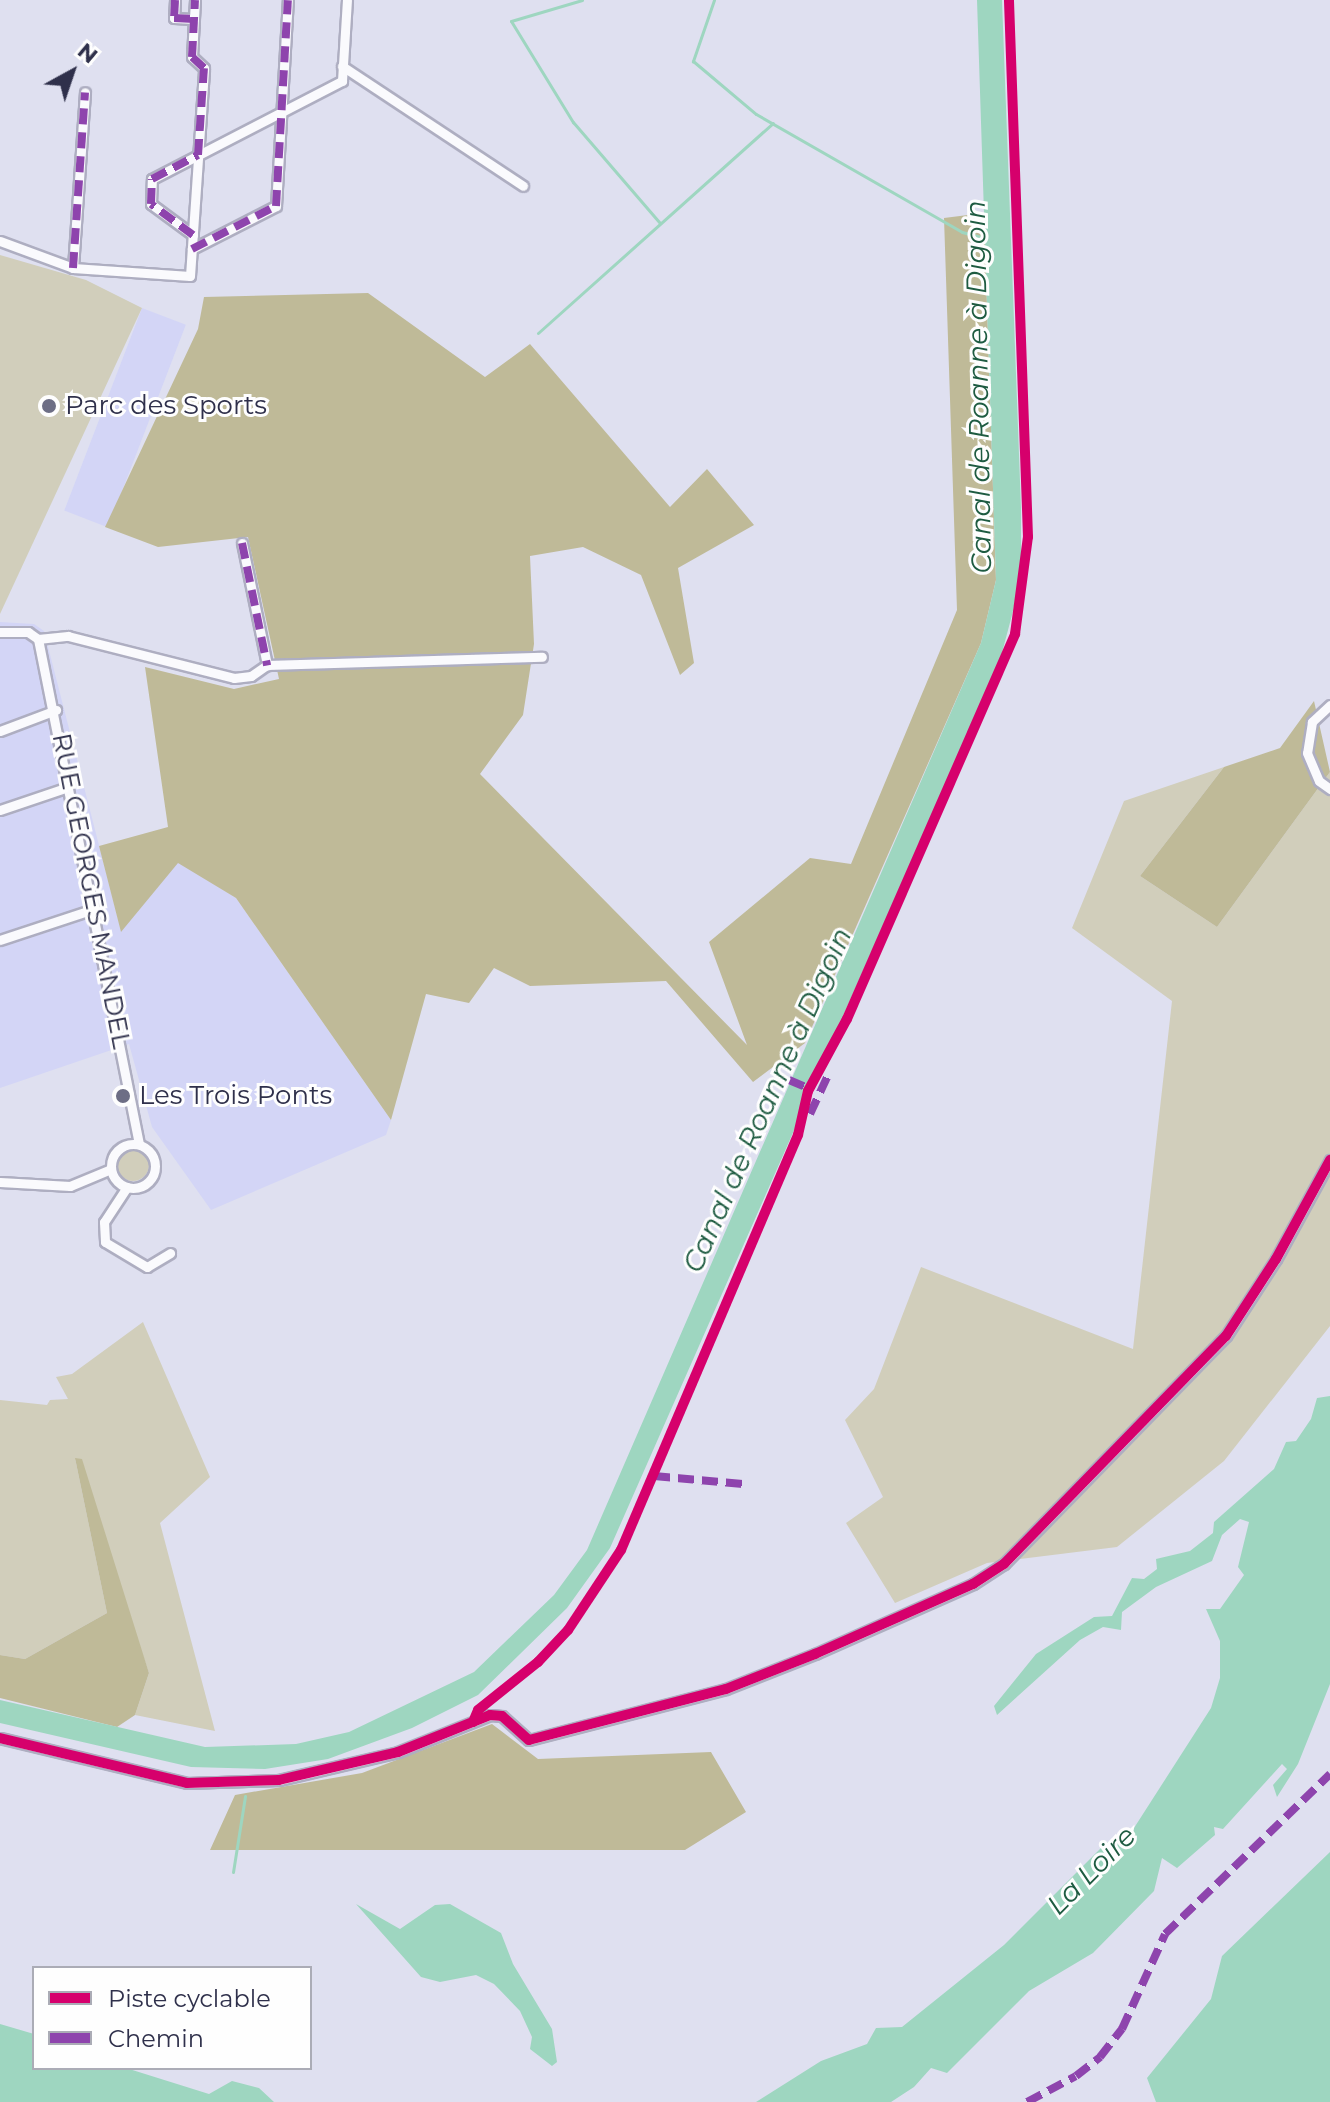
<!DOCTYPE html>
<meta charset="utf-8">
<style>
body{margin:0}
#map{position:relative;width:1330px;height:2102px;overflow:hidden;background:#dfe0f0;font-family:Montserrat,sans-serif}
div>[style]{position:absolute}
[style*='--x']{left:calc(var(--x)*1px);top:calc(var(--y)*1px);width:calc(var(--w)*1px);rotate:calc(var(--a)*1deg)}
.built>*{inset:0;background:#d3d5f6;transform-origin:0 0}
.green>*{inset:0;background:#d1cebb}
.round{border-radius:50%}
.forest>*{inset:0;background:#bfba98}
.water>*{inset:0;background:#9ed6c0}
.stream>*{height:3px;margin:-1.5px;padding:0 1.5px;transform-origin:1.5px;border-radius:1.5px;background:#9ed6c0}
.roads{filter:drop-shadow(2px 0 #aeaec1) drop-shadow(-2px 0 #aeaec1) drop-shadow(0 2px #aeaec1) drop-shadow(0 -2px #aeaec1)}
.minor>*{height:9px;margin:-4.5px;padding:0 4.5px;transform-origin:4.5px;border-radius:4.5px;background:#fafafd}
.minor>.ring{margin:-4.5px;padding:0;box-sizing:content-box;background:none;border:9px solid #fafafd;border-radius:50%}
.quiet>*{height:8px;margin-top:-4px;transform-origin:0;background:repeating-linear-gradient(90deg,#8e44ad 0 16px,transparent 0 24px)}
.cycleway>*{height:10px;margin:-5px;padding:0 5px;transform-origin:5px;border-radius:5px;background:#d6006c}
.dots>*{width:22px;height:22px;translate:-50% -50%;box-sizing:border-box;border:4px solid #fefefe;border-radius:50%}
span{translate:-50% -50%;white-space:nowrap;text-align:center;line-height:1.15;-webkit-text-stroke:6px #fefefe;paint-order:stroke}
.poi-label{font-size:26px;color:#2f304b}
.left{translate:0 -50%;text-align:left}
.street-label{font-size:26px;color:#2f304b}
.water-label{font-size:28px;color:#1e5b41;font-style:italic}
.legend{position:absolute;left:32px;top:1966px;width:280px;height:104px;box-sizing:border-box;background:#fefefe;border:2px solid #abacb6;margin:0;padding:10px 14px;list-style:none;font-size:24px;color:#2f304b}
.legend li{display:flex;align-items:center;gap:16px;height:40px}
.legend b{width:40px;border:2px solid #abacb6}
.north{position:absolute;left:32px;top:32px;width:80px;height:80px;-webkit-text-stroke:6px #fefefe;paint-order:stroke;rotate:40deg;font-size:22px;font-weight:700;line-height:32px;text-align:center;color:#2f304b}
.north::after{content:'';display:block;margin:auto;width:28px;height:36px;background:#2f304b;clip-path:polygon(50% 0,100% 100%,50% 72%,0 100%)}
</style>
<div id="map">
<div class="built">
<i style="left:142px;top:308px;width:47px;height:217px;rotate:21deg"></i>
<i style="clip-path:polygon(0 622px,34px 624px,44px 631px,121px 931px,178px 862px,236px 898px,391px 1120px,386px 1135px,211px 1210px,152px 1127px,129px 1044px,0 1088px)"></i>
</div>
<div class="green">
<i style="clip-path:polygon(0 255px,86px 280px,142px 308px,0 614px)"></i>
<i style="clip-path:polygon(1224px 767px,1140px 876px,1217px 927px,1330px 772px,1330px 1326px,1224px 1461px,1117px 1547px,987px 1563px,895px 1603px,846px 1523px,883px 1497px,845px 1420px,874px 1389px,921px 1267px,1133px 1349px,1172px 1001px,1072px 928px,1124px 801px)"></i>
<i class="round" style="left:117px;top:1149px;width:32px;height:32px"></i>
<i style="clip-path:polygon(143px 1322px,210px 1477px,160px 1523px,215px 1731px,135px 1715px,149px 1673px,75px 1458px,107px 1613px,25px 1659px,0 1655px,0 1400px,47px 1405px,50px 1400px,68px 1399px,56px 1377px,72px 1374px)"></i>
</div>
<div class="forest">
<i style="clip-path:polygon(984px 213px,996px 580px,981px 643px,805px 1043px,753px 1082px,666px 981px,530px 986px,494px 968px,469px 1003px,426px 994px,391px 1120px,236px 898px,178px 863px,121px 932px,99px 846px,168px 827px,145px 667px,234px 689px,279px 679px,248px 537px,158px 547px,105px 527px,198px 329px,204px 297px,368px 293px,485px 377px,530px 344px,670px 507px,707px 469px,754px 525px,678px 568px,694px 663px,680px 675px,641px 575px,583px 547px,530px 556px,534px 644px,523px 715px,480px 774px,747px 1045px,709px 942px,810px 858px,851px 864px,957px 610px,944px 218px)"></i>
<i style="clip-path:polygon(1314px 701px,1330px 772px,1217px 927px,1140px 876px,1224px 767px,1280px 748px)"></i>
<i style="clip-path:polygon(75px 1458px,82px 1459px,149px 1673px,135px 1715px,117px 1727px,0 1698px,0 1655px,25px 1659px,107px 1613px)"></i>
<i style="clip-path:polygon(492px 1724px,538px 1759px,711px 1752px,746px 1812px,685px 1850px,210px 1850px,235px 1795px,362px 1773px)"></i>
</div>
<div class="water">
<i style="clip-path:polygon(977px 0,1002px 0,1021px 508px,1021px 573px,1012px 615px,999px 664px,823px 1061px,806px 1085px,799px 1119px,610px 1548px,567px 1608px,478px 1695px,412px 1728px,328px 1759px,265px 1769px,191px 1767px,0 1723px,0 1700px,205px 1747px,296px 1744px,349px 1732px,474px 1672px,554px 1595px,587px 1550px,981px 643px,996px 580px)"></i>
<i style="clip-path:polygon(1330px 1396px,1330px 1684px,1298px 1764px,1277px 1797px,1273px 1785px,1287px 1769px,1282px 1764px,1223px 1829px,1214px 1827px,1215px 1835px,1177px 1868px,1162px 1858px,1154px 1891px,1093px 1953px,1029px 1991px,947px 2073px,931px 2068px,914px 2087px,891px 2102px,756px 2102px,821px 2061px,867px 2044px,876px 2028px,902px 2027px,1004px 1945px,1106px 1843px,1134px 1828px,1211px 1708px,1220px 1678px,1220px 1641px,1206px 1609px,1220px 1609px,1244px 1575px,1238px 1567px,1249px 1522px,1240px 1519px,1222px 1535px,1212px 1561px,1156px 1587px,1122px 1612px,1121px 1630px,1103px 1627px,1080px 1640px,997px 1715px,994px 1706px,1036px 1654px,1094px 1617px,1112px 1616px,1132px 1578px,1144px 1579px,1157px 1569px,1156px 1559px,1190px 1551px,1213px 1533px,1214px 1522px,1274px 1469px,1286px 1442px,1296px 1441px,1311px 1419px,1317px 1398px)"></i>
<i style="clip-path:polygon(1330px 1852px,1330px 2102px,1156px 2102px,1147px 2078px,1211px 1999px,1222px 1956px)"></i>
<i style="clip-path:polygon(356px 1904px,400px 1929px,435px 1905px,450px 1904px,501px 1933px,513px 1964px,552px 2029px,557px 2062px,552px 2066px,530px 2049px,532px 2037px,520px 2011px,494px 1984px,476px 1975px,440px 1982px,421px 1977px)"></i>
<i style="clip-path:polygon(0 2024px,34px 2034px,34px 2068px,126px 2068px,209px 2094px,232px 2081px,259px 2088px,274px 2102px,0 2102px)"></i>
</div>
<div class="stream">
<i style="--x:582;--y:0;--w:74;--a:163.5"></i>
<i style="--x:511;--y:21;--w:119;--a:58.5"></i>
<i style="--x:573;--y:122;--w:133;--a:49.3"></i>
<i style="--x:714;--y:0;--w:65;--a:109"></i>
<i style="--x:693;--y:61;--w:82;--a:40.1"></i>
<i style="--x:756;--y:114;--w:237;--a:29.8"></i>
<i style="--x:962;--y:232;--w:27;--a:15"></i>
<i style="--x:538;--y:333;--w:315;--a:-41.8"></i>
<i style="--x:233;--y:1872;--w:77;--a:-81"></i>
</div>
<div class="roads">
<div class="minor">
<i style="--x:175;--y:0;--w:18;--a:93"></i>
<i style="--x:174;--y:18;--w:20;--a:3"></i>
<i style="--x:342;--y:66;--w:217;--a:33.5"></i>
<i style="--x:193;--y:235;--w:52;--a:-143.6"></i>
<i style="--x:151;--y:204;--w:25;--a:-88"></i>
<i style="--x:152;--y:179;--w:214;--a:-27.3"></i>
<i style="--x:342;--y:81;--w:81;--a:-86.5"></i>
<i style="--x:0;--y:241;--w:78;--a:20.3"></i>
<i style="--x:73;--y:268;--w:117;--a:3.9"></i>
<i style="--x:190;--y:276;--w:208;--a:-86.1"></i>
<i style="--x:204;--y:68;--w:16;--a:-137"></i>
<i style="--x:192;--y:57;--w:57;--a:-87"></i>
<i style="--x:192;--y:249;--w:94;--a:-27.1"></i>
<i style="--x:276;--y:206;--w:206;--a:-86.7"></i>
<i style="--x:73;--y:268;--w:176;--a:-86.1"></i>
<i style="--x:242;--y:543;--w:125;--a:78.4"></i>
<i style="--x:0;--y:632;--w:28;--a:0"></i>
<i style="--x:28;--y:632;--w:12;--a:35"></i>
<i style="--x:38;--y:639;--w:515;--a:78.69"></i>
<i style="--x:38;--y:639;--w:30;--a:-6"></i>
<i style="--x:68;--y:636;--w:171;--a:14.2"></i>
<i style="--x:234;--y:678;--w:17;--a:-7"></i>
<i style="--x:251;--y:676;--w:19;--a:-35"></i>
<i style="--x:267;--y:665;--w:275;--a:-1.7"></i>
<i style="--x:1330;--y:705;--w:25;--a:137"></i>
<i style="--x:1312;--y:722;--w:31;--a:99"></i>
<i style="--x:1307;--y:753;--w:30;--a:67"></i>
<i style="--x:1319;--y:781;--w:14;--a:36"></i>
<i style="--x:0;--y:731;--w:60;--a:-20.6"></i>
<i style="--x:0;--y:810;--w:72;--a:-18.7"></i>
<i style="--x:0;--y:940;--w:99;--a:-18.3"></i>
<i class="ring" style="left:111px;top:1144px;width:35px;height:35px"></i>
<i style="--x:0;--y:1182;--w:70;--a:3.3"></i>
<i style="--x:70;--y:1186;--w:44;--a:-22.5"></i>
<i style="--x:127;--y:1187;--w:42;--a:123.3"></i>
<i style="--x:104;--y:1222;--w:20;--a:87"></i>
<i style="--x:105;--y:1242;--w:49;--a:30.8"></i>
<i style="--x:147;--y:1267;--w:27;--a:-31"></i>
<i style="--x:0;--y:1738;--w:192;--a:13.5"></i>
<i style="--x:187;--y:1783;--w:92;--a:-1.9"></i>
<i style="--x:279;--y:1780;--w:122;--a:-13.2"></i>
<i style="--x:398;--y:1752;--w:99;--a:-21.9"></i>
<i style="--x:490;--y:1715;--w:12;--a:5"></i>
<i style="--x:502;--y:1716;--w:36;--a:42"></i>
<i style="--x:529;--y:1740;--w:203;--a:-14.5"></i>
<i style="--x:726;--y:1689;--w:96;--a:-21.5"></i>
<i style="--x:815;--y:1654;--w:173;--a:-23.9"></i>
<i style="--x:973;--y:1584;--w:37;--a:-33"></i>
<i style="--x:1004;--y:1564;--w:318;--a:-45.8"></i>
<i style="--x:1226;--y:1336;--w:92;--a:-57"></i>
<i style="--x:1276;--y:1259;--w:113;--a:-61.4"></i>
</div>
</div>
<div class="quiet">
<i style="--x:175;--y:0;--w:18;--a:93"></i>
<i style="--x:174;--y:18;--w:20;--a:3"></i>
<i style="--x:193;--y:235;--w:52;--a:-143.6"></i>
<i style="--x:151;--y:204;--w:25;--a:-88"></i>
<i style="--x:152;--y:179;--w:52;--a:-27.6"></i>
<i style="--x:198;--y:155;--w:87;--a:-86.1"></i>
<i style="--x:204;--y:68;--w:16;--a:-137"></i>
<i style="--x:192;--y:57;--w:57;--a:-87"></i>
<i style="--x:192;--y:249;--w:94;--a:-27.1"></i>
<i style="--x:276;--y:206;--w:206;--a:-86.7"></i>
<i style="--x:73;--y:268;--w:176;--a:-86.1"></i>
<i style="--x:242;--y:543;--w:125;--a:78.4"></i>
<i style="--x:789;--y:1080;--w:26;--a:23"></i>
<i style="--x:810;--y:1114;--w:47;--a:-65.1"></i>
<i style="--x:654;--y:1476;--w:89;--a:5.1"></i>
<i style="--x:1027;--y:2102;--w:55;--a:-28"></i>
<i style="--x:1076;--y:2076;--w:31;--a:-38"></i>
<i style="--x:1100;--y:2057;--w:36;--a:-52"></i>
<i style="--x:1122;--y:2029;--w:104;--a:-65.6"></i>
<i style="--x:1165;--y:1934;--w:230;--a:-44.1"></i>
</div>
<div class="cycleway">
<i style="--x:473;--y:1722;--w:13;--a:-67"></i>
<i style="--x:478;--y:1710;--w:77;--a:-38.7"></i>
<i style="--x:538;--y:1662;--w:44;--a:-46.8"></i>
<i style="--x:568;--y:1630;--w:96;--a:-56.5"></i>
<i style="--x:621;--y:1550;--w:451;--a:-66.9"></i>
<i style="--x:798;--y:1135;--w:45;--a:-77.2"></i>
<i style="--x:808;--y:1091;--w:82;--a:-61.6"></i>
<i style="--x:847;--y:1019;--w:420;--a:-66.4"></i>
<i style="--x:1015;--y:634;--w:98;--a:-82.4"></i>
<i style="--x:1028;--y:537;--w:537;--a:-92.03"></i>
<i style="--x:0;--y:1738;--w:192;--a:13.5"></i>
<i style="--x:187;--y:1783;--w:92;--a:-1.9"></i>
<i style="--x:279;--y:1780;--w:122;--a:-13.2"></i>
<i style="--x:398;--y:1752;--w:99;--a:-21.9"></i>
<i style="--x:490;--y:1715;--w:12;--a:5"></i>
<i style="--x:502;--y:1716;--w:36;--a:42"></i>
<i style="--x:529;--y:1740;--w:203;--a:-14.5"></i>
<i style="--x:726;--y:1689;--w:96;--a:-21.5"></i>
<i style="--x:815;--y:1654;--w:173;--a:-23.9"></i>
<i style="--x:973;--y:1584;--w:37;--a:-33"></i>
<i style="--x:1004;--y:1564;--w:318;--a:-45.8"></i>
<i style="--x:1226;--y:1336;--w:92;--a:-57"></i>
<i style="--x:1276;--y:1259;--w:113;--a:-61.4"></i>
</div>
<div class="dots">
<i style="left:49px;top:406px;background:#6d6e85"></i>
<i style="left:123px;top:1096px;background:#6d6e85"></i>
</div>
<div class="poi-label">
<span class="left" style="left:65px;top:406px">Parc des Sports</span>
<span class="left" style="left:139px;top:1096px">Les Trois Ponts</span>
</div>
<div class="street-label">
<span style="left:91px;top:891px;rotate:79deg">RUE GEORGES MANDEL</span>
</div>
<div class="water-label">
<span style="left:978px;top:387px;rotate:-91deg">Canal de Roanne à Digoin</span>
<span style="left:767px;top:1100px;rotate:-66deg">Canal de Roanne à Digoin</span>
<span style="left:1091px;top:1870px;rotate:-45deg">La Loire</span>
</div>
<ul class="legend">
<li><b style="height:10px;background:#d6006c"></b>Piste cyclable</li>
<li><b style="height:10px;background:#8e44ad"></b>Chemin</li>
</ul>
<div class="north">N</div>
</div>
